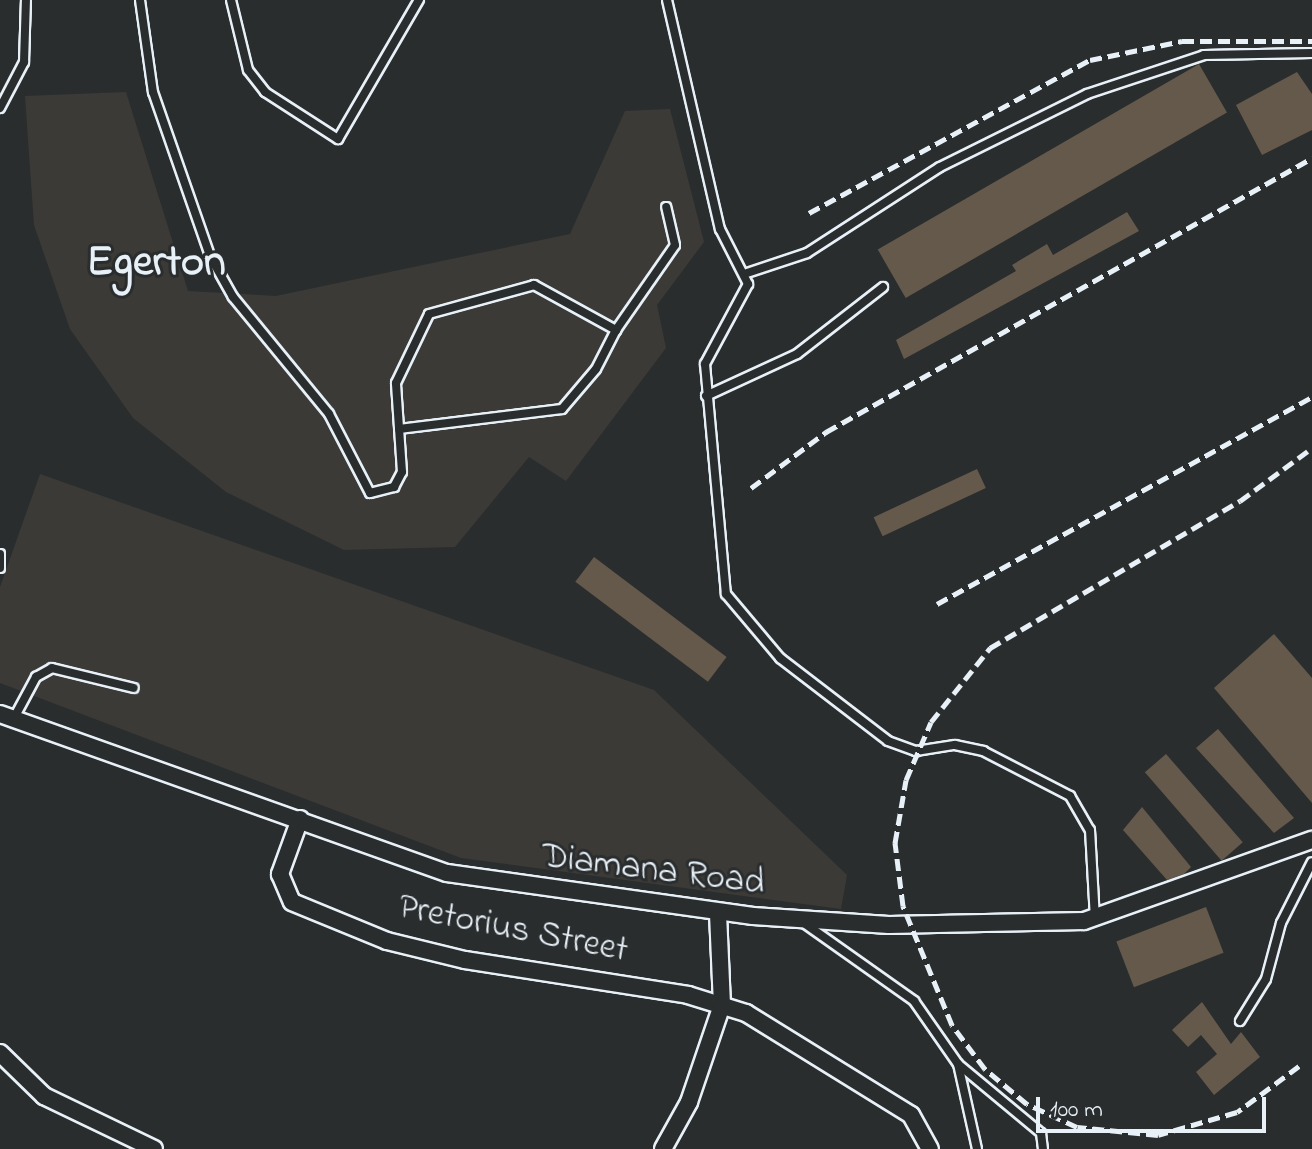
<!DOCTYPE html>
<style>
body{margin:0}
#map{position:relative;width:1312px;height:1149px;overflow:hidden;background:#2a2d2e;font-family:"Indie Flower",sans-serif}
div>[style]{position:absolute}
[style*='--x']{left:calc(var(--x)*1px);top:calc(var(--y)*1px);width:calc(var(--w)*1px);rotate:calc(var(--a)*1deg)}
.built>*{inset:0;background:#3b3a37}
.building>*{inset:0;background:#64594b;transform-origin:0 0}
.roads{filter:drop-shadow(2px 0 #e8f1f8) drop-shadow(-2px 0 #e8f1f8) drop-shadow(0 2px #e8f1f8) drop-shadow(0 -2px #e8f1f8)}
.service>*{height:8px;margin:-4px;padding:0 4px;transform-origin:4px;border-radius:4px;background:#2a2d2e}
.minor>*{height:16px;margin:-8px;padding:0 8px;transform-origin:8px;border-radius:8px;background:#2a2d2e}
.rail>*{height:5px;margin-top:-2.5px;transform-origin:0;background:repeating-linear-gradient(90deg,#e8f1f8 0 12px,transparent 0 18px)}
span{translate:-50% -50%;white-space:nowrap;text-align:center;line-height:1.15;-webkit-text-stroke:6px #2a2d2e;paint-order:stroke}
.street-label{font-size:36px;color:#e8f1f8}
.district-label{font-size:44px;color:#e8f1f8;font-weight:700}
.scale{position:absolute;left:1036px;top:1097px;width:230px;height:36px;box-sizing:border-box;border:4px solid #e8f1f8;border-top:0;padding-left:10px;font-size:24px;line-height:28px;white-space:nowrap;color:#e8f1f8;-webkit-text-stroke:6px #2a2d2e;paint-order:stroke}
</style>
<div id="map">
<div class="built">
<i style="clip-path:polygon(126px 92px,188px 291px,276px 296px,570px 234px,625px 111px,670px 109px,704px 242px,657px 305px,666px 348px,566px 481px,529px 457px,455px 547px,344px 550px,226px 492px,133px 418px,70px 329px,34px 225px,25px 96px)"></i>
<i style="clip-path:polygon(40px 474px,654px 690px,847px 875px,841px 909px,461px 858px,0 683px,0 587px)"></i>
</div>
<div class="building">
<i style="left:1199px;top:64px;width:56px;height:371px;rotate:60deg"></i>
<i style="clip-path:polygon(1297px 72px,1312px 94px,1312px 130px,1262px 155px,1236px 105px)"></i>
<i style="clip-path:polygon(1127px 212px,1139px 231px,904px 359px,896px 340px,1016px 271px,1012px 265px,1047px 244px,1053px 255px)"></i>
<i style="left:977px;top:469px;width:21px;height:114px;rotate:65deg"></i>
<i style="left:594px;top:557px;width:166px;height:31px;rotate:37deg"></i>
<i style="clip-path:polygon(1274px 634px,1312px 678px,1312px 803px,1214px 688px)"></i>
<i style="clip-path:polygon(1218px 729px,1294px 818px,1274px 833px,1196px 748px)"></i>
<i style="left:1166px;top:754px;width:117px;height:28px;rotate:49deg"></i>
<i style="clip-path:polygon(1142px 807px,1191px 867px,1184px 874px,1167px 880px,1123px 830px)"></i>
<i style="left:1206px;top:907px;width:49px;height:96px;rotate:69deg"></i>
<i style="clip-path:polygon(1202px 1002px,1231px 1044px,1241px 1032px,1260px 1057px,1214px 1095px,1196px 1072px,1217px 1054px,1201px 1035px,1188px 1047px,1172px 1030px)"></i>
</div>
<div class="roads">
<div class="service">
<i style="--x:140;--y:0;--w:93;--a:82"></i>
<i style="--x:153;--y:92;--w:174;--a:70.8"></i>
<i style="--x:210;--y:256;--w:47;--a:60.7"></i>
<i style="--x:233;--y:297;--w:151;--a:50.6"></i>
<i style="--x:329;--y:414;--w:89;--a:62.6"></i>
<i style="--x:370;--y:493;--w:25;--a:-14"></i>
<i style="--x:394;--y:487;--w:17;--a:-62"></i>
<i style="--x:402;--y:472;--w:89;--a:-93.9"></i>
<i style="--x:396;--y:383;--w:76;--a:-64.4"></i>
<i style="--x:429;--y:314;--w:109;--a:-15.4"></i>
<i style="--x:534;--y:285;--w:94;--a:28.8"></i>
<i style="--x:616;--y:330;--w:103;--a:-55.2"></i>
<i style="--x:675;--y:245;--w:39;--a:-103"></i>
<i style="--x:231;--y:0;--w:72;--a:76.3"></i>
<i style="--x:248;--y:70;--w:28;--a:52"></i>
<i style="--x:265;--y:92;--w:87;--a:32.8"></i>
<i style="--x:338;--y:139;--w:161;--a:-59.8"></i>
<i style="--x:667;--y:0;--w:235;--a:77"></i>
<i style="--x:720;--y:229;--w:62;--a:63"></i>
<i style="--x:748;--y:284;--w:91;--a:118.3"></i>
<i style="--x:705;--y:364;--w:231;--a:84.8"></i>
<i style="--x:726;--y:594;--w:84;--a:49.8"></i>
<i style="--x:780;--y:658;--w:136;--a:37.5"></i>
<i style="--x:888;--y:741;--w:30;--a:20"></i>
<i style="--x:916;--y:751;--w:39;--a:-9"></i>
<i style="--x:955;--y:745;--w:29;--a:12"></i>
<i style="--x:983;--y:751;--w:98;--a:27.3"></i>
<i style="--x:1070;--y:796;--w:39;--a:60"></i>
<i style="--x:1090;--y:830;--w:89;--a:86.8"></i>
<i style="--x:0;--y:108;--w:52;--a:-62.4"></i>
<i style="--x:24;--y:62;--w:62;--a:-88.2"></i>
<i style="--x:747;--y:273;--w:63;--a:-18.4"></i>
<i style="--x:807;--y:253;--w:158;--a:-32.9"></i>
<i style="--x:940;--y:167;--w:164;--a:-26.4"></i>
<i style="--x:1087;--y:94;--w:123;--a:-18.4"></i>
<i style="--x:1204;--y:55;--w:108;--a:-1.1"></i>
<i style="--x:706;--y:396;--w:100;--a:-24.8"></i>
<i style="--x:797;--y:354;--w:109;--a:-37.9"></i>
<i style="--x:399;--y:429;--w:164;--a:-7"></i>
<i style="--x:562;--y:409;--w:52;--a:-49.6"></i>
<i style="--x:596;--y:369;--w:44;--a:-62.9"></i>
<i style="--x:0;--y:554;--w:14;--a:90"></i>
<i style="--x:14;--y:718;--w:47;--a:-61.8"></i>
<i style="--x:36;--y:677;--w:18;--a:-29"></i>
<i style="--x:52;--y:668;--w:84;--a:13.7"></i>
<i style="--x:804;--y:923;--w:135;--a:35.3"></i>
<i style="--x:914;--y:1001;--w:77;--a:55.1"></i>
<i style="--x:958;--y:1064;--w:108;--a:39.7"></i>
<i style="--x:1041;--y:1133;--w:16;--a:83"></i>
<i style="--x:1240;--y:1021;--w:49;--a:-58.2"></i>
<i style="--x:1266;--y:979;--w:58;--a:-75"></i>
<i style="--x:1281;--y:923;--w:68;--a:-63.1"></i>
<i style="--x:958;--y:1064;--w:87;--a:77.4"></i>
</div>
<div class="minor">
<i style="--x:0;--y:714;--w:474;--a:19.6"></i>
<i style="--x:447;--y:873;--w:309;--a:8"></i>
<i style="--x:753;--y:916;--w:136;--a:3.8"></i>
<i style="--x:889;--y:925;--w:195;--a:-1.2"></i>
<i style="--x:1084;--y:921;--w:242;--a:-19.6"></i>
<i style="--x:300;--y:819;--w:59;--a:110"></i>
<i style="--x:280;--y:874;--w:30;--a:67"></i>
<i style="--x:292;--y:902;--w:103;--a:22.3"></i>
<i style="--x:387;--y:941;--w:80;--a:13.7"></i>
<i style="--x:465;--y:960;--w:226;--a:8.9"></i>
<i style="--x:688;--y:995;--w:61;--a:17.2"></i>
<i style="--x:746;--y:1013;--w:194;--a:31.7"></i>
<i style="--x:911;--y:1115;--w:39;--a:61"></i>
<i style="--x:0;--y:1053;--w:62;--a:44.3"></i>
<i style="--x:44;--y:1096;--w:122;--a:25.7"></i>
<i style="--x:663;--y:1149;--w:54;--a:-61"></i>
<i style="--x:689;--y:1102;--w:102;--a:-71.2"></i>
<i style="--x:722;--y:1005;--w:93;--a:-92.5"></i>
</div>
</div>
<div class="rail">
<i style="--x:809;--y:213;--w:320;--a:-28.6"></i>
<i style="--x:1090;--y:60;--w:94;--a:-11.7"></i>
<i style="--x:1182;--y:41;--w:130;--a:0"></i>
<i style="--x:751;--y:488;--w:94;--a:-36.7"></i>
<i style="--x:826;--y:432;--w:558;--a:-29.41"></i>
<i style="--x:937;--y:604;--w:428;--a:-28.9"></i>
<i style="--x:1299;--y:1066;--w:77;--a:143.4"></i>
<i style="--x:1237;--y:1112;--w:82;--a:163.8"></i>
<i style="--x:1158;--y:1135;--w:81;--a:-174.4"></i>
<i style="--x:1077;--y:1127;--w:55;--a:-155.3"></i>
<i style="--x:1027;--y:1104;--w:55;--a:-140.2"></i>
<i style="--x:985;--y:1069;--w:55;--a:-126.9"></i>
<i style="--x:952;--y:1025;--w:129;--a:-112.4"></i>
<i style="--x:903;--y:906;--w:64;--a:-97.2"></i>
<i style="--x:895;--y:843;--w:64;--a:-80.1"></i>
<i style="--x:906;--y:780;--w:63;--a:-66.7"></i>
<i style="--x:931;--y:722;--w:95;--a:-51.4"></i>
<i style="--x:990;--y:648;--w:290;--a:-30.5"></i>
<i style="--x:1240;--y:501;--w:89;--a:-36.4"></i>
</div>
<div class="street-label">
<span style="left:653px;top:871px;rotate:7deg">Diamana Road</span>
<span style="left:513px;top:930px;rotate:11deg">Pretorius Street</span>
</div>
<div class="district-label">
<span style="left:156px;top:263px">Egerton</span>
</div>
<div class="scale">100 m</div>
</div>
